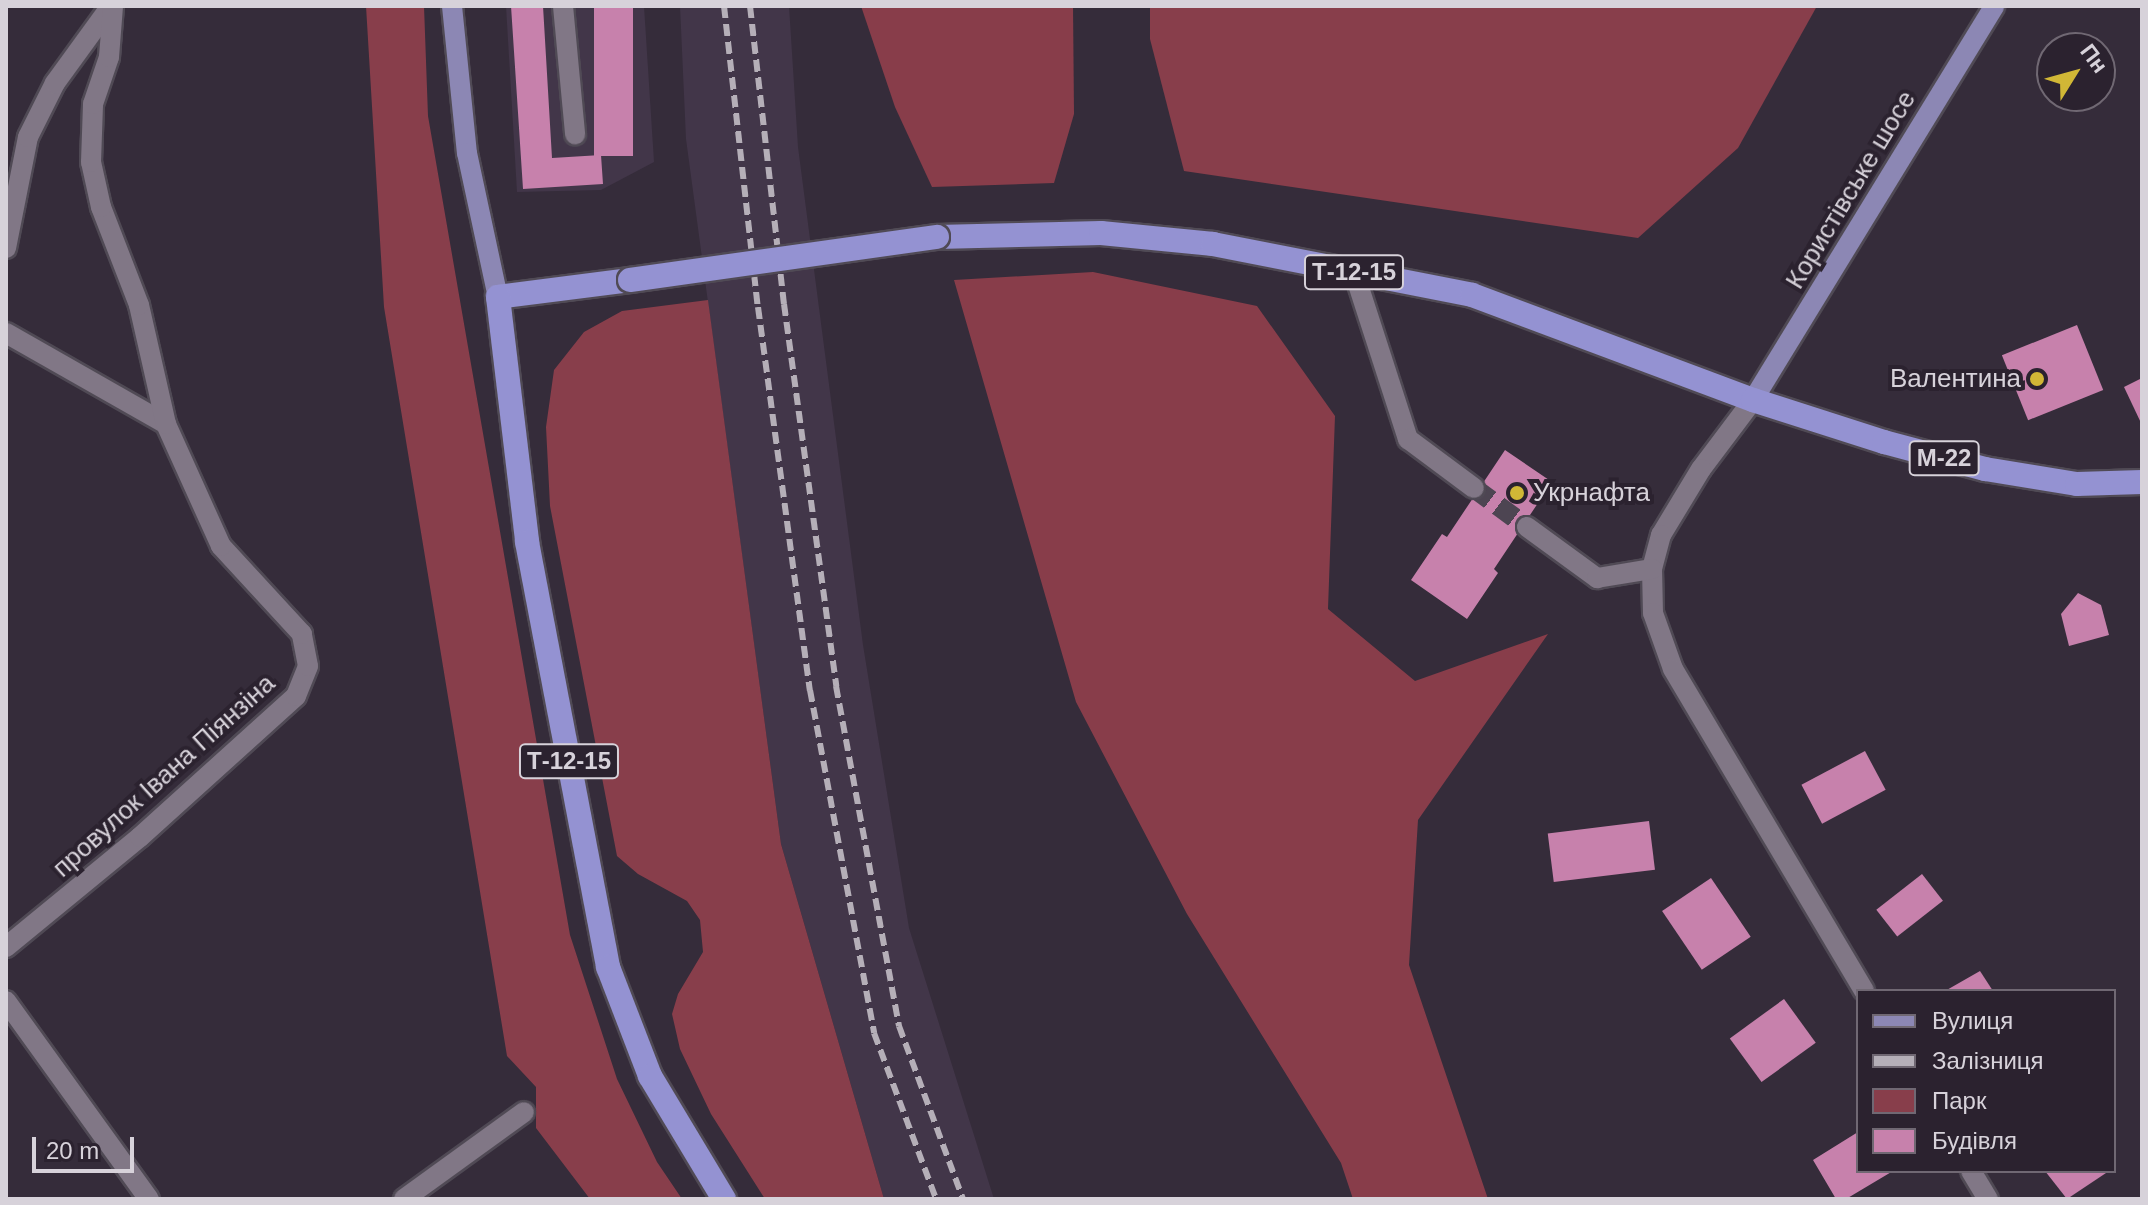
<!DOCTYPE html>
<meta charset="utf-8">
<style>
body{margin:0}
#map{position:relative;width:2148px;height:1205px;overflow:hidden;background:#352c3a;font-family:Arial,sans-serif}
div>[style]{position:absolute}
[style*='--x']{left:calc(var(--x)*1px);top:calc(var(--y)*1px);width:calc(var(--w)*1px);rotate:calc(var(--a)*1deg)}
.built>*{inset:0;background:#423649}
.green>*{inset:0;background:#883e4b}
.forest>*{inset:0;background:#883d4a}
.building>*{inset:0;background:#c781ac;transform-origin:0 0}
.minor-tunnel>*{height:20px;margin-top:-10px;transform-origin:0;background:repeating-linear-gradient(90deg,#4d4552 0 20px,transparent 0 30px)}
.roads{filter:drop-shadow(2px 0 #504a55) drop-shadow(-2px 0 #504a55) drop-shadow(0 2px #504a55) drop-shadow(0 -2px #504a55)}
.minor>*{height:20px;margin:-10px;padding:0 10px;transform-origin:10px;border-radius:10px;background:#817786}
.major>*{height:20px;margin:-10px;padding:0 10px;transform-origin:10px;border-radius:10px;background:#8c87b4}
.highway>*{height:24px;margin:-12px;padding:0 12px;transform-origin:12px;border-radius:12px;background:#9492d2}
.rail>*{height:6px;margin-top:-3px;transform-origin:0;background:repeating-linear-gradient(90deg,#b5afb8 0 12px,transparent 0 18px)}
.bridges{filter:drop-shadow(2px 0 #504a55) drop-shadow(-2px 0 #504a55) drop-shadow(0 2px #504a55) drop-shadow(0 -2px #504a55)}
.highway-bridge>*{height:24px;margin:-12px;padding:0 12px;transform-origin:12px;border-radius:12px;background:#9492d2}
.dots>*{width:22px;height:22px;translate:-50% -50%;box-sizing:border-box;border:4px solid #2b222f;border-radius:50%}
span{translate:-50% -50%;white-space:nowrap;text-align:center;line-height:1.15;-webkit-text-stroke:8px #2b222f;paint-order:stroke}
.shield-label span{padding:2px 6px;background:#2b222f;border:2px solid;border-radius:6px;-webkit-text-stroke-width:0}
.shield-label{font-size:24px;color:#d7d2da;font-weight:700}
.street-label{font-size:26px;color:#d7d2da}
.poi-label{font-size:26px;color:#d7d2da}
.right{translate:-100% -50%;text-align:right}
.left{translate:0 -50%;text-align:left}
.frame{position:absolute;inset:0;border:8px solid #d7d2da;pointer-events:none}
.legend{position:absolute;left:1856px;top:989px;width:260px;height:184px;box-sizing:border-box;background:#2b222f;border:2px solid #706873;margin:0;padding:10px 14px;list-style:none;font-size:24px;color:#d7d2da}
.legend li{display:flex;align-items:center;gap:16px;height:40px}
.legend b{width:40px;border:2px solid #706873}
.north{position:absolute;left:2036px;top:32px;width:80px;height:80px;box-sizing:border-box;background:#2b222f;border:2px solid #706873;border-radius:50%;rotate:53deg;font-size:22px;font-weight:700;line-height:32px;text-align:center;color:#d7d2da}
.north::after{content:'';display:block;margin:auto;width:28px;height:36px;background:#d1b736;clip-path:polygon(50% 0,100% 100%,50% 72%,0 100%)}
.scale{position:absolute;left:32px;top:1137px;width:102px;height:36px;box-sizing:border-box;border:4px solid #d7d2da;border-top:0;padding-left:10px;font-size:24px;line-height:28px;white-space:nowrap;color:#d7d2da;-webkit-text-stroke:6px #2b222f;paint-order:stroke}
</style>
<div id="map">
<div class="built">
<i style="clip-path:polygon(506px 6px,644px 6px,654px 162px,601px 190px,517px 192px)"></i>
<i style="clip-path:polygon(680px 6px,789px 6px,798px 147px,863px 645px,909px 928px,994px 1199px,884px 1199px,781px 844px,686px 139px)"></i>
</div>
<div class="green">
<i style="clip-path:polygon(366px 6px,424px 6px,428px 116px,570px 935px,617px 1079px,657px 1162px,682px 1199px,590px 1199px,536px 1128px,536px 1087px,507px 1056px,384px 307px)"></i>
<i style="clip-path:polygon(1150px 6px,1817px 6px,1738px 148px,1638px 238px,1184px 171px,1150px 39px)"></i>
<i style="clip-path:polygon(708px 300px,781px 844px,884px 1199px,765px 1199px,711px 1114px,680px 1049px,672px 1014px,678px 994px,703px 952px,700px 920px,687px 901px,638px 874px,617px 856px,550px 506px,546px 427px,554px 370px,584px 332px,622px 311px)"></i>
</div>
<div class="forest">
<i style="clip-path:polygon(861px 6px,1073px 6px,1074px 114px,1054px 183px,932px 187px,895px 107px)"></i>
<i style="clip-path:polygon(1093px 272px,1257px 306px,1335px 416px,1328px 609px,1415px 681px,1548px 634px,1418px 820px,1409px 965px,1488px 1199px,1353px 1199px,1341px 1163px,1187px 914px,1076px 702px,954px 280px)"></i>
</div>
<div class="building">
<i style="clip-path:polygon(511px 6px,543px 6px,552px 158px,601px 155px,603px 184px,523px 189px)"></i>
<i style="left:594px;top:6px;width:39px;height:150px"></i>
<i style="left:2077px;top:325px;width:70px;height:81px;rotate:68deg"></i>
<i style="clip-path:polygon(2142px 378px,2142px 425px,2124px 387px)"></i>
<i style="clip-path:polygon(1505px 450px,1552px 482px,1494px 569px,1498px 573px,1467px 619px,1411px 580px,1442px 534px,1447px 537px)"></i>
<i style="clip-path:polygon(2078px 593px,2101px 605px,2109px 635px,2069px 646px,2061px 614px)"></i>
<i style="left:1865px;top:751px;width:44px;height:72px;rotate:62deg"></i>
<i style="left:1649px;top:821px;width:49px;height:102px;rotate:83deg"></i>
<i style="left:1922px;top:874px;width:34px;height:58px;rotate:52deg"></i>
<i style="left:1711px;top:878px;width:71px;height:59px;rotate:56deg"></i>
<i style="clip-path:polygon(1980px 971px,1993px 991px,1945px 991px)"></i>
<i style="left:1784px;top:999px;width:54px;height:67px;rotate:54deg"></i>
<i style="clip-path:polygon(1858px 1132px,1858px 1171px,1893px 1171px,1846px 1199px,1836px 1199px,1813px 1160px)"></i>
<i style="clip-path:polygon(2045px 1171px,2109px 1171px,2067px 1199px)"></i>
</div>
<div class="minor-tunnel">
<i style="--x:1474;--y:488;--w:66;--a:36.3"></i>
</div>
<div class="roads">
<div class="minor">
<i style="--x:563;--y:6;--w:129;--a:84.6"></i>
<i style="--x:6;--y:248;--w:113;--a:-78.8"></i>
<i style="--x:28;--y:137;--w:60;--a:-63.4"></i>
<i style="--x:55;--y:83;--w:95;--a:-54"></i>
<i style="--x:1354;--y:272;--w:176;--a:72.1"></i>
<i style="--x:1408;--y:439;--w:82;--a:36.6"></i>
<i style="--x:6;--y:333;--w:184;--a:29.6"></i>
<i style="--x:1753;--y:400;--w:86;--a:127"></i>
<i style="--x:1701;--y:469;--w:77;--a:121.2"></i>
<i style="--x:1661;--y:535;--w:35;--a:105"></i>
<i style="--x:1652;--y:569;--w:44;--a:88.7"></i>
<i style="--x:1653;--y:613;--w:59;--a:70.3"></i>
<i style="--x:1673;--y:669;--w:374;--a:59.3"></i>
<i style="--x:1527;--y:527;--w:87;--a:36.1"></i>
<i style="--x:1597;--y:578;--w:56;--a:-9.3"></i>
<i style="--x:6;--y:947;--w:173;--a:-39.4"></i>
<i style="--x:140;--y:837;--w:210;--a:-42.1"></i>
<i style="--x:296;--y:696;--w:32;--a:-68"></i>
<i style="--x:308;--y:666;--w:33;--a:-101"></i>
<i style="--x:302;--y:634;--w:120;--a:-132.6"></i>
<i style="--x:221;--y:546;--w:134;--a:-114.3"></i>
<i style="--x:166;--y:424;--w:122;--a:-102.8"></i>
<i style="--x:139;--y:305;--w:105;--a:-111.2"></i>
<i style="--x:101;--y:207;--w:46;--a:-102.5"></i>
<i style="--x:91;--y:162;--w:58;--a:-88"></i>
<i style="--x:93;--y:104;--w:50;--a:-71.2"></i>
<i style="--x:109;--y:57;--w:51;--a:-85.5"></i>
<i style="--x:6;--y:1001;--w:244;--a:54.2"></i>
<i style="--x:1971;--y:1171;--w:33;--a:59"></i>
<i style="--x:404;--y:1199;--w:148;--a:-35.9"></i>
</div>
<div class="major">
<i style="--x:452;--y:6;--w:148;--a:84.2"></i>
<i style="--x:467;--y:153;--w:147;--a:77.9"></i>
<i style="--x:1753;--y:400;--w:462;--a:-58.5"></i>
</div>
<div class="highway">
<i style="--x:937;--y:237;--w:164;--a:-1.4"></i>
<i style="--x:1101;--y:233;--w:113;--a:5.6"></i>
<i style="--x:1213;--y:244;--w:264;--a:11.1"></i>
<i style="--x:1472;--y:295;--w:300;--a:20.5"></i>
<i style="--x:1753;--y:400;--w:138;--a:17.8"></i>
<i style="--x:1884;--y:442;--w:105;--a:15"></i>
<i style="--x:1985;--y:469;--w:93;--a:9.3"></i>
<i style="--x:2077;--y:484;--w:65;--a:-1.8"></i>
<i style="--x:630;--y:280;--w:133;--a:172.7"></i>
<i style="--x:498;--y:297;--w:247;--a:83.2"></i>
<i style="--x:527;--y:542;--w:433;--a:79.2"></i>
<i style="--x:608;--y:967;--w:117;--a:68.9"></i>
<i style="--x:650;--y:1076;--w:144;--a:59"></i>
</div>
</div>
<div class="rail">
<i style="--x:724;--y:6;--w:303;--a:83.6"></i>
<i style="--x:758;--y:307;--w:387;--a:82.3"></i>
<i style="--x:810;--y:690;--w:349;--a:79.4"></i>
<i style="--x:874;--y:1033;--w:177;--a:69.5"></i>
<i style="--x:750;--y:6;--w:300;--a:83.5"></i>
<i style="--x:784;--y:304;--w:386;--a:82.2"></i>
<i style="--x:836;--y:686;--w:346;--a:79.5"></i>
<i style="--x:899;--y:1026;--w:184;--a:69.7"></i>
</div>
<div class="bridges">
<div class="highway-bridge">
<i style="--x:630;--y:280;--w:310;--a:-8"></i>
</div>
</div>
<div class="dots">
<i style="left:2037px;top:379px;background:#d1b736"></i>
<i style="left:1517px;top:493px;background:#d1b736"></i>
</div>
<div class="shield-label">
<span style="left:1354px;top:272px">Т-12-15</span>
<span style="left:1944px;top:458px">М-22</span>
<span style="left:569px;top:761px">Т-12-15</span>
</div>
<div class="street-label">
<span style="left:1851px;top:190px;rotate:-59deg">Користівське шосе</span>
<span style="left:164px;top:776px;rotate:-42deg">провулок Івана Піянзіна</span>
</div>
<div class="poi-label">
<span class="right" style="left:2021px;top:379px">Валентина</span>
<span class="left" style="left:1533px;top:493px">Укрнафта</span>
</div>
<div class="frame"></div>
<ul class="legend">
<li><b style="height:10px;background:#8c87b4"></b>Вулиця</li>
<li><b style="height:10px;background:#b5afb8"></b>Залізниця</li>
<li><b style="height:22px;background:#883e4b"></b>Парк</li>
<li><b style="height:22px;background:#c781ac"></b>Будівля</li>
</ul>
<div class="north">Пн</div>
<div class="scale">20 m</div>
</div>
